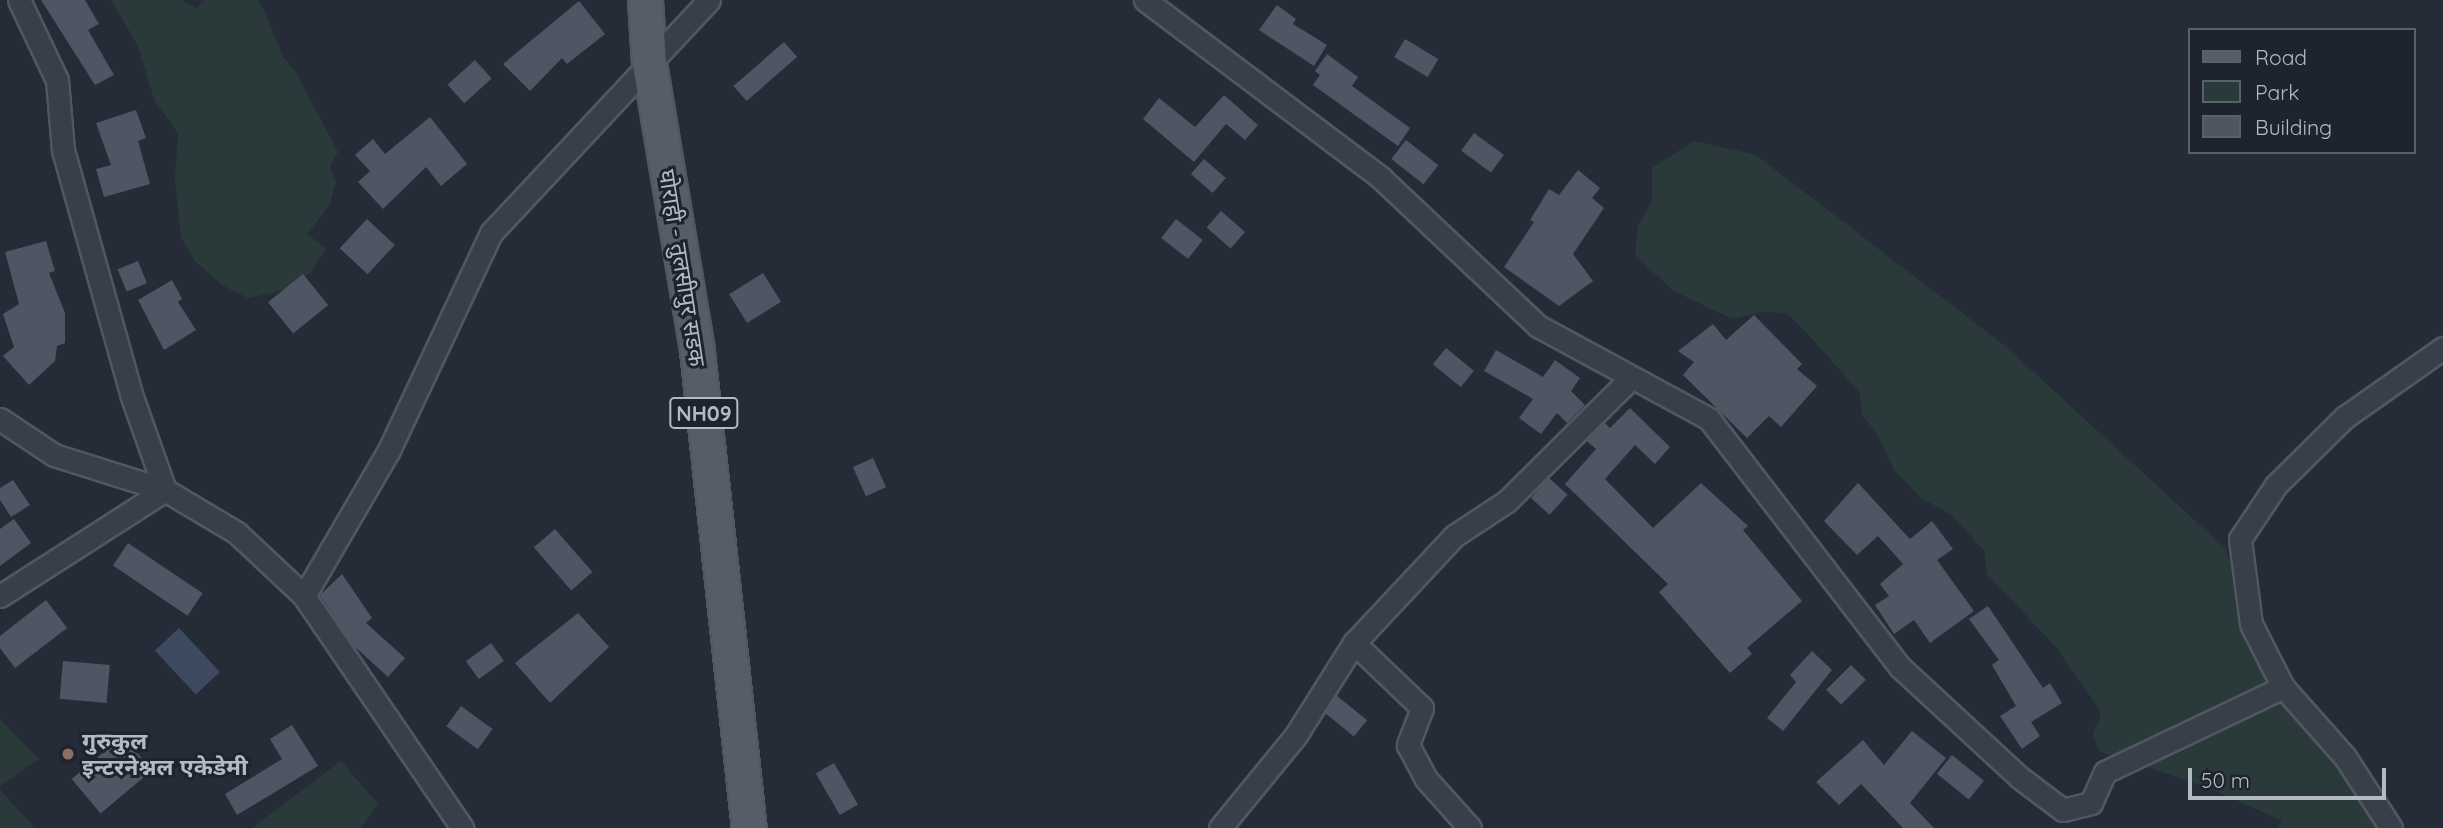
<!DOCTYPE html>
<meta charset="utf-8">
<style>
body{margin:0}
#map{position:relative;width:2443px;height:828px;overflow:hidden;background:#252c38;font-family:Quicksand,"Noto Sans Devanagari",sans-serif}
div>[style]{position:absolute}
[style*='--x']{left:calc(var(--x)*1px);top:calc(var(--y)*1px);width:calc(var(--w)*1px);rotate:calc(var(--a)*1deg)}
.green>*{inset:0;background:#2a3a3b}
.water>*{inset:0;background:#3d4a5f;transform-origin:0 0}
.building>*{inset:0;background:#4e5663;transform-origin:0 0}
.roads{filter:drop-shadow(2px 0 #515760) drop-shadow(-2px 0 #515760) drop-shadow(0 2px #515760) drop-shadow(0 -2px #515760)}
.minor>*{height:21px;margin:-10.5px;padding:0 10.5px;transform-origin:10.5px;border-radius:10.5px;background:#383f49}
.primary>*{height:33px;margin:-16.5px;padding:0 16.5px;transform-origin:16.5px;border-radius:16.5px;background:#575d68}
.dots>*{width:19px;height:19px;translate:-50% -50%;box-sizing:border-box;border:4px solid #1e242d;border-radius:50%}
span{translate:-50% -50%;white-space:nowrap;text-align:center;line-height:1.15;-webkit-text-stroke:6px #1e242d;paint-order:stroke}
.shield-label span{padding:2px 5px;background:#1e242d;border:2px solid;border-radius:5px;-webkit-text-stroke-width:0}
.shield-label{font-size:21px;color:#b4bac4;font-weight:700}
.street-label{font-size:23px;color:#b4bac4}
.poi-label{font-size:23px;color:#b4bac4;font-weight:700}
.left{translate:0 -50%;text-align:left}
.legend{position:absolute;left:2188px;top:28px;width:228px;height:126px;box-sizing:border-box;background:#1e242d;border:2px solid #5a6069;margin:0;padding:9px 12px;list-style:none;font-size:21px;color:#b4bac4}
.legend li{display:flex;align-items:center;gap:14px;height:35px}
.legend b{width:35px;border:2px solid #5a6069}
.scale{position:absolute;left:2188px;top:768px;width:198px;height:32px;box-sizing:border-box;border:4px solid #b4bac4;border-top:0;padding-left:9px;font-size:21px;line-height:24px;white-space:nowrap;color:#b4bac4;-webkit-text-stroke:5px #1e242d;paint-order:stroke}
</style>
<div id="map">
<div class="green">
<i style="clip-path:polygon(111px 0,182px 0,196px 8px,205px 0,257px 0,262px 6px,283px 57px,295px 71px,338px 152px,330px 166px,336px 182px,330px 204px,307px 234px,326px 248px,311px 272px,289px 289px,248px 298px,222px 285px,195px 261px,181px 238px,175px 181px,178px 133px,155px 102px,138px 46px)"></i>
<i style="clip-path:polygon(1694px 141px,1756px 155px,2004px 345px,2225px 548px,2274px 683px,2384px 828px,2277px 828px,2282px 821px,2210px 788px,2099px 751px,2093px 733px,2101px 717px,2097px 706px,2055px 646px,1987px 574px,1984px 551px,1953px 516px,1920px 497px,1894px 470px,1876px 432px,1862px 415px,1860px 393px,1816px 343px,1787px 313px,1761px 312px,1733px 319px,1709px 308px,1674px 291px,1635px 256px,1638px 226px,1652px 201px,1652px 168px)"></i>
<i style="clip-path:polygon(0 719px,39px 759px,0 786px)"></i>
<i style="clip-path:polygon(341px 761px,378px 804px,361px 828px,252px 828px)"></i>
<i style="clip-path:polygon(0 790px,34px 827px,33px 828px,0 828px)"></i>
</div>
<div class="water">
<i style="left:179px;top:628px;width:60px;height:33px;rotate:47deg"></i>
</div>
<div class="building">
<i style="clip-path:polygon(41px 0,85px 0,99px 24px,88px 30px,114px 75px,95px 85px)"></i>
<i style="clip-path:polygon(579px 1px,605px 34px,567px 64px,562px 58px,530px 91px,503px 64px)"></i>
<i style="clip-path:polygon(1277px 5px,1296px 19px,1293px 24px,1327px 45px,1314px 66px,1259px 30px)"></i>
<i style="left:1405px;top:39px;width:39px;height:21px;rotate:31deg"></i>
<i style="left:784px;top:42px;width:20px;height:67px;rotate:49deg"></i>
<i style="clip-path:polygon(1327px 54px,1358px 77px,1352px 86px,1410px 128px,1398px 146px,1313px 85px,1320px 75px,1315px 71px)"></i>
<i style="left:475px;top:60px;width:25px;height:37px;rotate:48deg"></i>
<i style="clip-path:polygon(1224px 95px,1258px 125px,1245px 140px,1226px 124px,1194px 162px,1143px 119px,1159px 98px,1195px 127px)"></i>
<i style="clip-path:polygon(136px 110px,146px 138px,138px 141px,150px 184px,104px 197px,96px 169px,111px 165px,96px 123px)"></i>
<i style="clip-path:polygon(430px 117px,467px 164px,441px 186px,426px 167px,383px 209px,358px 182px,370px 171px,355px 155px,373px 139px,385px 154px)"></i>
<i style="left:1474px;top:133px;width:37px;height:22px;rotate:36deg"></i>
<i style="left:1406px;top:140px;width:41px;height:24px;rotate:38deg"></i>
<i style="left:1204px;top:159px;width:29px;height:20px;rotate:41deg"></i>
<i style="clip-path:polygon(1578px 170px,1600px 188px,1592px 198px,1604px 208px,1573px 254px,1593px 281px,1559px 306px,1504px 267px,1534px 222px,1530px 220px,1549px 189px,1559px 195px)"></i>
<i style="left:1221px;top:211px;width:32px;height:22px;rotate:41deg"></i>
<i style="left:367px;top:219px;width:38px;height:40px;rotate:43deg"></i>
<i style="left:1176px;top:219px;width:34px;height:24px;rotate:38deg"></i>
<i style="clip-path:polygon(46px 241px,55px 271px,49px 273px,65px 313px,65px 343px,57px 346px,55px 361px,29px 385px,3px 356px,14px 347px,3px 314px,19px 304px,5px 252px)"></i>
<i style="left:138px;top:261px;width:24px;height:22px;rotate:68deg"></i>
<i style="left:763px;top:273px;width:34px;height:40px;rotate:58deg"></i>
<i style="left:303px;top:274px;width:40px;height:45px;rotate:51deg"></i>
<i style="clip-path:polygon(172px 280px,182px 299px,178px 302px,196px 330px,164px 350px,138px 300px)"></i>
<i style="clip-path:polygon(1754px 315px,1802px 364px,1797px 369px,1817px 386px,1781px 427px,1769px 416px,1747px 438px,1683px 375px,1694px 362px,1678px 351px,1713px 324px,1726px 340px)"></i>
<i style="left:1446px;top:348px;width:36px;height:21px;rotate:39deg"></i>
<i style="clip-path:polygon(1496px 350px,1543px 377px,1555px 360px,1580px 378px,1571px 391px,1585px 405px,1567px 423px,1557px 413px,1541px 434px,1519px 418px,1533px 399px,1484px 371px)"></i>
<i style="clip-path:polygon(1630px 408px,1670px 447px,1655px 464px,1635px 445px,1605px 479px,1653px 528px,1701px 483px,1748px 526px,1743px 530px,1802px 601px,1747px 648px,1752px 654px,1730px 673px,1659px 592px,1668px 584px,1565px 484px,1596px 449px,1587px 441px,1605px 423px,1610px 428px)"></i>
<i style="left:873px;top:458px;width:32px;height:22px;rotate:66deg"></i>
<i style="left:1549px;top:478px;width:25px;height:27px;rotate:42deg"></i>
<i style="clip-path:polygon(13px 480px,30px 505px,11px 517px,0 500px,0 488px)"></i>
<i style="clip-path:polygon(1858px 483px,1910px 539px,1932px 521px,1953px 549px,1937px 560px,1974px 611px,1930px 643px,1914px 620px,1894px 634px,1875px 605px,1889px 596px,1880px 584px,1903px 564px,1878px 536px,1857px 555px,1824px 521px)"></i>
<i style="clip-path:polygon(14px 519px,31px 543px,0 566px,0 529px)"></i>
<i style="left:555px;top:529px;width:57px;height:28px;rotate:49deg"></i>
<i style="left:128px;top:543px;width:90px;height:27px;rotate:34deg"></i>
<i style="clip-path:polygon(342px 574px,372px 618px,366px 623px,405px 658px,388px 677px,353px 645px,320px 595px)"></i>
<i style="clip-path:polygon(46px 600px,67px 628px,15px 668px,0 648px,0 636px)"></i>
<i style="clip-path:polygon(1988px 606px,2043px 688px,2050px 683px,2062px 703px,2031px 722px,2040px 736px,2022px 749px,2000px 716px,2016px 706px,1992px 665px,1999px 660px,1969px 619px)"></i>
<i style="clip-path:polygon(578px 613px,609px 647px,550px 703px,515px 663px)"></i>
<i style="left:491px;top:643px;width:22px;height:31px;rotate:54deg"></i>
<i style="clip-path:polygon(1812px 651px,1832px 670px,1783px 731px,1767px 718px,1796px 682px,1790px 675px)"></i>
<i style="left:63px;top:661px;width:47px;height:38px;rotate:5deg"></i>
<i style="left:1851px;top:665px;width:21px;height:35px;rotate:45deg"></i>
<i style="left:1336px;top:695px;width:40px;height:21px;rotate:39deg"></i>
<i style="left:461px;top:706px;width:39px;height:25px;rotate:36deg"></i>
<i style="clip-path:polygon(292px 725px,318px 766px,237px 815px,225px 794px,282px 759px,270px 739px)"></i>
<i style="clip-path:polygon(1912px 731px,1946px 758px,1910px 803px,1934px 828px,1903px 828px,1861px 784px,1839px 805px,1816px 782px,1863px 740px,1884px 765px)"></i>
<i style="left:123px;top:736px;width:45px;height:67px;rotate:50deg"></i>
<i style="left:1952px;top:755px;width:41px;height:24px;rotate:39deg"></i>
<i style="left:834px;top:763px;width:48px;height:21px;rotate:60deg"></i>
</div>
<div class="roads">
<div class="minor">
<i style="--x:19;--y:0;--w:89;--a:64.6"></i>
<i style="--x:57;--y:80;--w:70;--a:85.1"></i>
<i style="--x:63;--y:150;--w:253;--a:74.4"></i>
<i style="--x:131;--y:394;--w:102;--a:70.5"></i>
<i style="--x:165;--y:490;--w:84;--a:30.8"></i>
<i style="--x:237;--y:533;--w:92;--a:43.2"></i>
<i style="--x:304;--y:596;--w:281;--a:55.7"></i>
<i style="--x:1145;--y:0;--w:296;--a:37"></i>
<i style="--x:1381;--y:178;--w:216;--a:43.3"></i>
<i style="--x:1538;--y:326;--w:195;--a:28.5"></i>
<i style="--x:1709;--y:419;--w:313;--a:52.4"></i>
<i style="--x:1900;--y:667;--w:162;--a:42.7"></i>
<i style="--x:2019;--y:777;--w:55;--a:36.9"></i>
<i style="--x:2063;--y:810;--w:29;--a:-14"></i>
<i style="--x:2091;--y:803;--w:34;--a:-66"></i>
<i style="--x:2105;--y:772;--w:197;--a:-25.5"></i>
<i style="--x:0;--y:419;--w:65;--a:33.7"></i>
<i style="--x:54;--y:455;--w:116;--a:17.5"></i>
<i style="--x:0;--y:596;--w:196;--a:-32.7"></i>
<i style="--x:304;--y:596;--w:169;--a:-59.8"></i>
<i style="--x:389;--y:450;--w:240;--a:-64.8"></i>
<i style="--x:491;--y:233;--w:319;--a:-46.9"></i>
<i style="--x:1354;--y:643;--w:94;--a:43.7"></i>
<i style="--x:1422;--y:708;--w:40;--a:111"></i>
<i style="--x:1408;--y:745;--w:38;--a:62"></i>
<i style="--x:1426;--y:779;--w:66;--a:48.1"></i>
<i style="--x:1220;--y:828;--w:120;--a:-50.7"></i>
<i style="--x:1296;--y:735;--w:109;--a:-57.8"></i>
<i style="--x:1354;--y:643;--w:146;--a:-46.9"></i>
<i style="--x:1454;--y:536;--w:64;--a:-33.4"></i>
<i style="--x:1507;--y:501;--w:173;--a:-44.8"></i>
<i style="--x:2391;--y:828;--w:85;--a:-122.9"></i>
<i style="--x:2345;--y:757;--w:94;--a:-131.5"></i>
<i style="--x:2283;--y:687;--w:71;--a:-116.9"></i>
<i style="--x:2251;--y:624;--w:86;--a:-97.4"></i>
<i style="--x:2240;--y:539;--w:65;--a:-56.3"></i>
<i style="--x:2276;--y:485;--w:97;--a:-44.6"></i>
<i style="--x:2345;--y:417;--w:120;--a:-35.1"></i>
</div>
<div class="primary">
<i style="--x:645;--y:0;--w:63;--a:86.4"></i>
<i style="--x:649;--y:63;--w:292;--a:80.5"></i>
<i style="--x:697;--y:351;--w:480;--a:83.8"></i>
</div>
</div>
<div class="dots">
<i style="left:68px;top:754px;background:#8d6e63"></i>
</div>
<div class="shield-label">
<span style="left:704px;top:413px">NH09</span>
</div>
<div class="street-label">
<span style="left:682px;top:268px;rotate:81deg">घोराही - तुलसीपुर सडक</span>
</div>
<div class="poi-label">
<span class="left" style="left:82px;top:754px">गुरुकुल<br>इन्टरनेश्नल एकेडेमी</span>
</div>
<ul class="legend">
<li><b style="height:9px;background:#575d68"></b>Road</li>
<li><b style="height:19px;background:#2a3a3b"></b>Park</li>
<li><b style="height:19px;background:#4e5663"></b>Building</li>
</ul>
<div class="scale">50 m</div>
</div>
